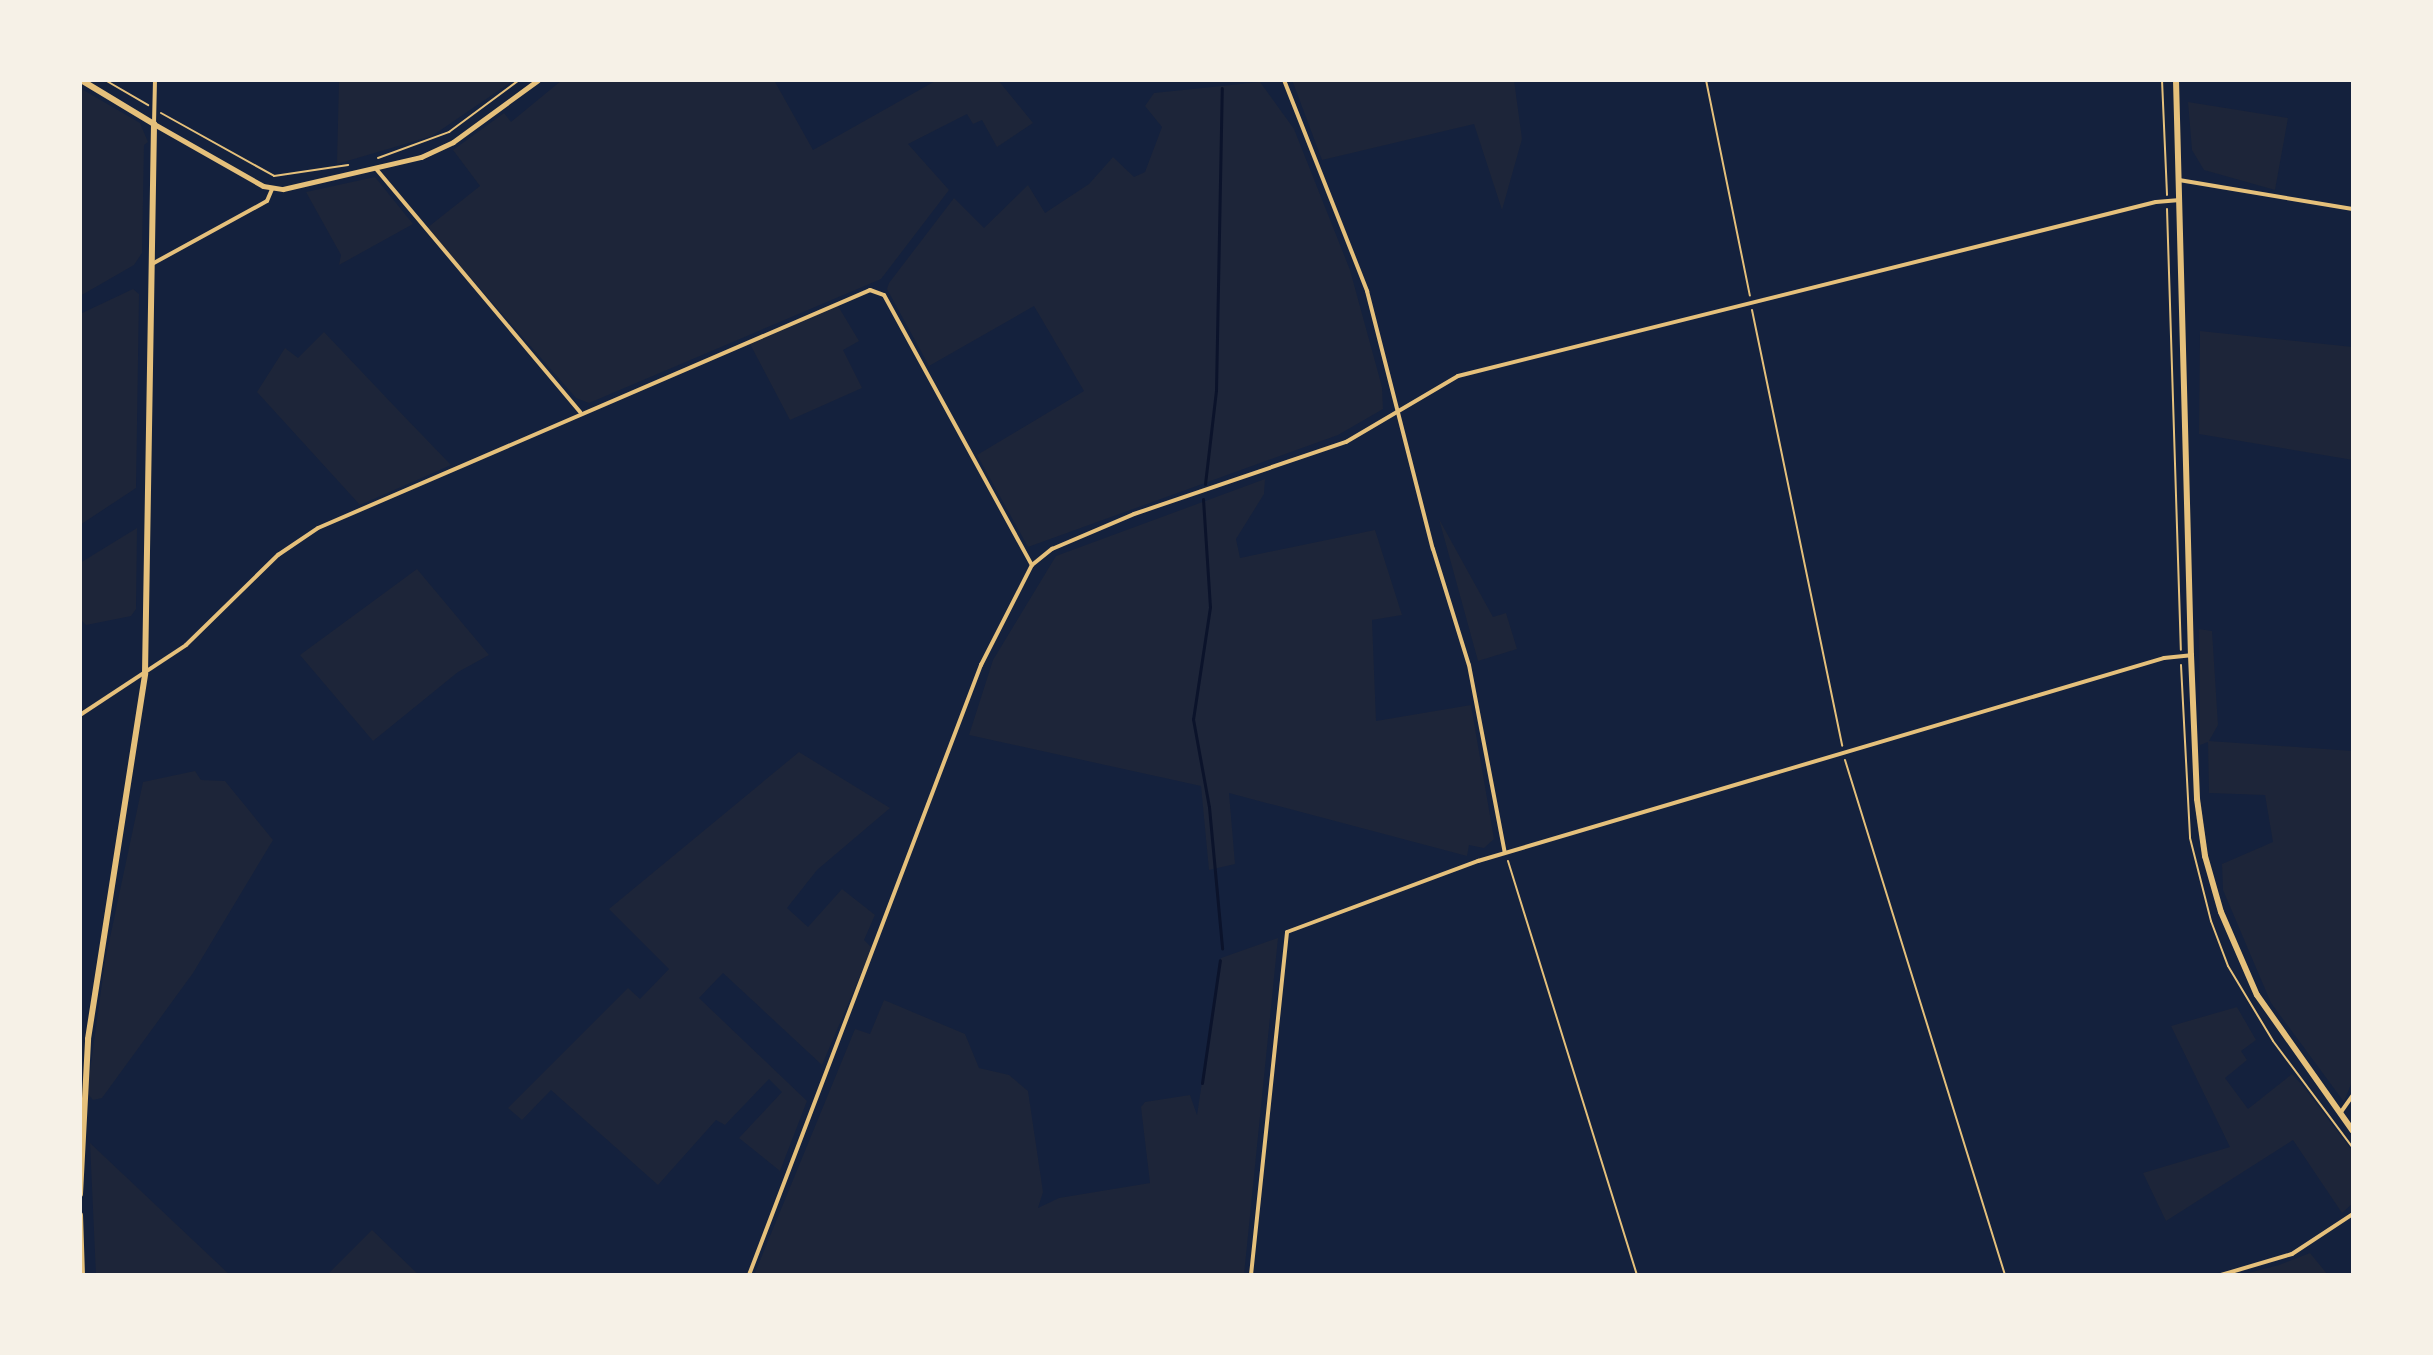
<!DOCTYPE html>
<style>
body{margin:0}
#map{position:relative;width:2433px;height:1355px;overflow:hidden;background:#14213d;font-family:Cabin,sans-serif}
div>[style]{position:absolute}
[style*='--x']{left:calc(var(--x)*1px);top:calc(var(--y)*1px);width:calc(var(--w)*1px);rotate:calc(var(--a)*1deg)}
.green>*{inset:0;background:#1d2539}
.stream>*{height:3px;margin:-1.5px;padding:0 1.5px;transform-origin:1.5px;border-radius:1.5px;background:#0b132b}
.path>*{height:2px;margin:-1px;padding:0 1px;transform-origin:1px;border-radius:1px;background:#e5c07b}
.minor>*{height:4px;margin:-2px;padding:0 2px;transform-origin:2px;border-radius:2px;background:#e5c07b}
.tertiary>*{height:5px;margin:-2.5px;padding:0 2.5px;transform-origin:2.5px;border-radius:2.5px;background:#e5c07b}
.secondary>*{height:6px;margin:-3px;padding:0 3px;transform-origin:3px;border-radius:3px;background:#e5c07b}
span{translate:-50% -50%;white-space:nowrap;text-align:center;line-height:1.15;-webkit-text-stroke:8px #f6f1e7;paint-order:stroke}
.frame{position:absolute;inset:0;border:82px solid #f6f1e7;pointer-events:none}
</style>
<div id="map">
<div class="green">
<i style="clip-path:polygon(339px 80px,514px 80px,432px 136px,337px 164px)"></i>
<i style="clip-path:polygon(562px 80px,774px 80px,813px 150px,937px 80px,998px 80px,1033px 123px,997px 147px,982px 120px,973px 124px,967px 114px,908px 144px,949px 190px,881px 279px,589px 403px,576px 398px,427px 228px,480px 186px,453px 150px,504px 113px,511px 122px)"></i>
<i style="clip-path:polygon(1292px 80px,1514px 80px,1522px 139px,1502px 210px,1474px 124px,1322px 160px)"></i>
<i style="clip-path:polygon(1260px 82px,1294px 129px,1350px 270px,1382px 387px,1383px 409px,1338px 435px,1028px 547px,977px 455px,1084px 391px,1034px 306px,929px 366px,887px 289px,889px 283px,954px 198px,984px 228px,1028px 185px,1045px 213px,1089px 184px,1113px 157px,1134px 177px,1145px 172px,1162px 127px,1145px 106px,1154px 93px)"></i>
<i style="clip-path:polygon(80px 88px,140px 123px,148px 142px,144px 145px,142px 253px,134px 265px,80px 296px)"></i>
<i style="clip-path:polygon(2188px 102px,2288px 118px,2275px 190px,2204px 170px,2192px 150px)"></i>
<i style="clip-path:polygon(375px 177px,413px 224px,339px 265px,341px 255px,306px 192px)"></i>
<i style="clip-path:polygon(133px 289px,139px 294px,136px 488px,80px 525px,80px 314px)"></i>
<i style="clip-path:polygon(838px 306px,859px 341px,843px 350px,862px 388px,790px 420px,750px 344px)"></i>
<i style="clip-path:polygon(2200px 331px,2353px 347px,2353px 460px,2199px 434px)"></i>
<i style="clip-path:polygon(324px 332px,398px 410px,451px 465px,360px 505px,257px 392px,285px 348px,298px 358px)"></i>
<i style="clip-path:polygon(1265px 479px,1264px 494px,1236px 539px,1240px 558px,1375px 530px,1402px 615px,1372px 620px,1376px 721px,1471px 705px,1494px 839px,1484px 848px,1469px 845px,1467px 856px,1229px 793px,1235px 864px,1209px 870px,1201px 786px,969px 735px,993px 660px,1056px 556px)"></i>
<i style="clip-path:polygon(1439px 519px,1493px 617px,1506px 613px,1517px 649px,1478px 661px)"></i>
<i style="clip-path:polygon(137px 528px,136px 609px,131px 616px,86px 625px,80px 619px,80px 563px)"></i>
<i style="clip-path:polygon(417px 569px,489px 655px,458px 672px,373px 741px,300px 655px)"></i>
<i style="clip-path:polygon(2199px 629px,2212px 631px,2218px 725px,2209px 741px,2353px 751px,2353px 1079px,2344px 1102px,2271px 1003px,2223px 890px,2222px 864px,2273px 842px,2265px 795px,2209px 793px,2208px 742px,2200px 745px,2200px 738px)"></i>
<i style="clip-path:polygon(799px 752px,890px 808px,817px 870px,787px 908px,808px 927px,842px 889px,875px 915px,864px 940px,872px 948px,822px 1065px,723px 973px,699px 998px,807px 1101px,780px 1171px,739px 1138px,782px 1092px,769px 1079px,725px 1125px,716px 1120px,658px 1185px,551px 1090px,522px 1120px,508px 1108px,628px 988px,640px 999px,669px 969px,609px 909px)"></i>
<i style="clip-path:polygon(195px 771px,201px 780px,225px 781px,273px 840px,193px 973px,102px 1098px,93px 1100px,87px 1093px,105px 961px,143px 782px)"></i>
<i style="clip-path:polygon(1278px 938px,1244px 1275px,754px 1275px,855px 1029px,870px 1034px,884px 1000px,965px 1034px,979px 1068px,1009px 1075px,1028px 1091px,1043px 1192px,1038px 1208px,1059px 1198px,1150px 1183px,1141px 1107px,1145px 1102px,1190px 1095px,1197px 1115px,1221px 958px)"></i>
<i style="clip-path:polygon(2237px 1007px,2256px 1040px,2241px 1051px,2247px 1060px,2225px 1078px,2248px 1109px,2292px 1074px,2303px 1086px,2353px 1152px,2353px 1203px,2342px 1213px,2293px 1140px,2166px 1221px,2143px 1173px,2230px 1147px,2171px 1026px)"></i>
<i style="clip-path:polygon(90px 1143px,230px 1275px,96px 1275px)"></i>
<i style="clip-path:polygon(372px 1230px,419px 1275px,327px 1275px)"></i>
<i style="clip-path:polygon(2310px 1253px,2328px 1275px,2240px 1275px,2279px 1265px)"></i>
</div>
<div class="stream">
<i style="--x:1205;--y:484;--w:95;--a:-83.3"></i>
<i style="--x:1216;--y:390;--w:302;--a:-88.9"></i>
<i style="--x:1203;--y:499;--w:108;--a:86.3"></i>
<i style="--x:1210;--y:607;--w:113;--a:98.6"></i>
<i style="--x:1193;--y:719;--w:89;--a:79.7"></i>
<i style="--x:1209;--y:807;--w:142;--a:84.7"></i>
<i style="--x:1202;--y:1083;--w:124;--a:-81.7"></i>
</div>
<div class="path">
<i style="--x:105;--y:80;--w:50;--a:30.2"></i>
<i style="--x:1706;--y:80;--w:220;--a:78.5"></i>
<i style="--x:2162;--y:80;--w:115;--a:87.5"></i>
<i style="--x:161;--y:113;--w:129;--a:29.1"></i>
<i style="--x:274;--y:176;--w:75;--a:-8.5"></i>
<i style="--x:378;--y:158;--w:76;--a:-20.1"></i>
<i style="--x:449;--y:132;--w:87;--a:-36.6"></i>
<i style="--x:2167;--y:209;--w:441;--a:88.2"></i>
<i style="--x:1752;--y:310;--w:445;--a:78.3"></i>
<i style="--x:2181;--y:665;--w:173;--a:87"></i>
<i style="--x:2190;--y:838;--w:86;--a:75.8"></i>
<i style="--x:2211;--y:921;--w:48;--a:69.3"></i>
<i style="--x:2228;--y:966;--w:87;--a:59"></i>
<i style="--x:2273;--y:1041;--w:134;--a:53.2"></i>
<i style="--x:1845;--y:760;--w:539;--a:72.74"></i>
<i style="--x:1508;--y:861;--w:434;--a:72.7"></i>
</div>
<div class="minor">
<i style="--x:1284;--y:80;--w:227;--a:68.5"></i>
<i style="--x:1367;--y:291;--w:266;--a:75.7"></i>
<i style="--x:1433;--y:549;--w:121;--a:72.8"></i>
<i style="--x:1469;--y:665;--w:191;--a:79.2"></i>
<i style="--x:154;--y:124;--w:44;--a:-88.7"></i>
<i style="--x:377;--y:170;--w:316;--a:50"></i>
<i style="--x:2179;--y:180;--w:176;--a:9.5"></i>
<i style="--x:152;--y:264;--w:131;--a:-28.7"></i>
<i style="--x:267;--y:201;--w:13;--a:-67"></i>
<i style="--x:80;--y:715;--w:127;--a:-33.4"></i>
<i style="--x:186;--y:645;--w:129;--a:-44.4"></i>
<i style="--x:278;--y:555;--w:48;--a:-34"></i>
<i style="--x:318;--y:528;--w:601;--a:-23.32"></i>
<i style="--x:870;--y:290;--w:15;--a:20"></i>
<i style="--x:884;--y:295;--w:308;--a:61.3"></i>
<i style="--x:2341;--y:1112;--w:21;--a:-55"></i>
<i style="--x:749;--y:1275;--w:653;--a:-69.18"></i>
<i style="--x:981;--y:665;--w:112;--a:-63"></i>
<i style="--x:1032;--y:565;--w:26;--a:-39"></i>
<i style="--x:1052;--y:549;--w:89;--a:-23.1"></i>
<i style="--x:1134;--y:514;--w:224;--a:-18.8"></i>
<i style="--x:1346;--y:442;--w:130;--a:-30.5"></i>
<i style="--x:1458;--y:376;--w:719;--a:-14"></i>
<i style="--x:2156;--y:202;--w:24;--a:-5"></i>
<i style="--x:1251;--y:1275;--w:345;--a:-84"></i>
<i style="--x:1287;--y:932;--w:204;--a:-20.4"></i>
<i style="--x:1478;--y:861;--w:715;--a:-16.48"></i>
<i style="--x:2164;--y:658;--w:27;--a:-6"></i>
<i style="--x:2221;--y:1275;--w:74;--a:-16.5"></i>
<i style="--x:2292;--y:1254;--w:73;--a:-33.3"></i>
</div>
<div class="tertiary">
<i style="--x:154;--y:124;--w:125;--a:29.6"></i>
<i style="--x:263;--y:186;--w:20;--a:9"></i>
<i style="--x:283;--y:189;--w:142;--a:-13.1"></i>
<i style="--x:421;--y:157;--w:35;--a:-25"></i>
<i style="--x:453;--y:142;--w:105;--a:-36.1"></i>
</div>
<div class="secondary">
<i style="--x:2176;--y:80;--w:575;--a:88.51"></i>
<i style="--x:2191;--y:655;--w:144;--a:87.6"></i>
<i style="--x:2197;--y:799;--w:58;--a:82"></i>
<i style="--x:2205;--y:856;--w:58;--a:74.1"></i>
<i style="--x:2221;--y:912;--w:90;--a:66.6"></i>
<i style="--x:2257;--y:995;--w:166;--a:54.8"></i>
<i style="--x:80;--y:1194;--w:155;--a:-87"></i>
<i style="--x:88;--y:1039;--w:370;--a:-81.1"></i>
<i style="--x:145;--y:673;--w:549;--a:-89.06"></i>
<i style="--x:154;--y:124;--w:85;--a:-148.9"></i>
<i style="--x:80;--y:1215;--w:60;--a:88.1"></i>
</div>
<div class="frame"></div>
</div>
